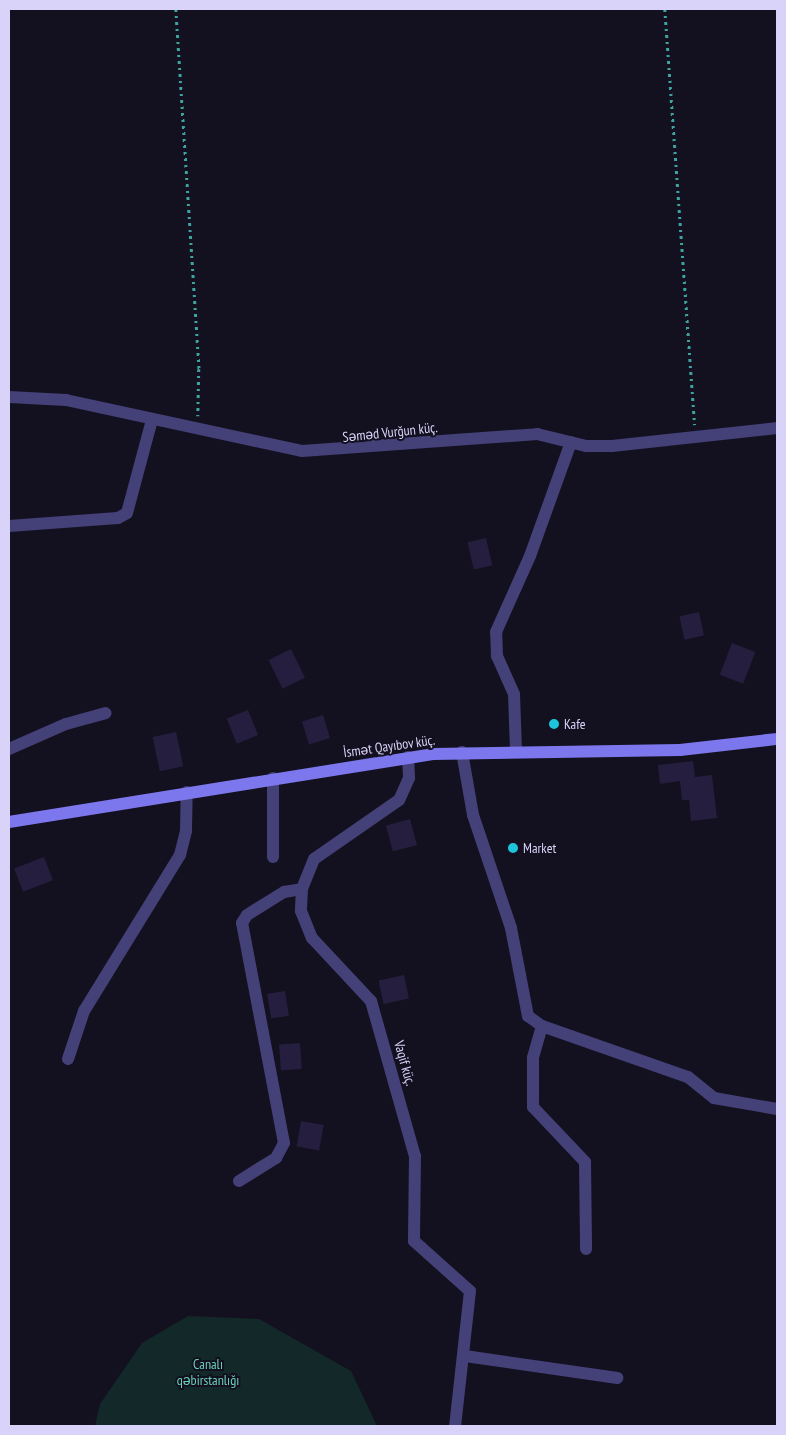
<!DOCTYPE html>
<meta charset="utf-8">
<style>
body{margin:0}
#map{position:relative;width:786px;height:1435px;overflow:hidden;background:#13101f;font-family:"PT Sans Narrow",sans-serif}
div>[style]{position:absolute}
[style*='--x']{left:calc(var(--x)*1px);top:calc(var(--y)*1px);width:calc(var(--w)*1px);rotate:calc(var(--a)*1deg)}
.green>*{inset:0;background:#132828}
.building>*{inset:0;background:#251e3e;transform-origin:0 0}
.path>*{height:2.5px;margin-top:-1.25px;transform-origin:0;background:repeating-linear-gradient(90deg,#3da4a0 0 2.5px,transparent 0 6.5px)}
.street>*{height:12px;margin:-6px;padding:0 6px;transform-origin:6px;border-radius:6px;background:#444078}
.secondary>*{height:12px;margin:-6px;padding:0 6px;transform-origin:6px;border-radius:6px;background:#7d77ed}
.dots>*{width:14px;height:14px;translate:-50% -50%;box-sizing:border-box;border:2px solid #13101f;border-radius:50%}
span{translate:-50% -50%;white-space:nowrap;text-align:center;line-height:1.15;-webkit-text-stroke:4px #13101f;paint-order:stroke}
.street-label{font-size:14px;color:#d9d3f9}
.poi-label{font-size:14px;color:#d9d3f9}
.left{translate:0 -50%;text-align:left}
.park-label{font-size:14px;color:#69d0b9}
.frame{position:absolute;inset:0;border:10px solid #d9d3f9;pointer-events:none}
</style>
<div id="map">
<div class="green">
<i style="clip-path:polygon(188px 1316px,259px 1319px,351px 1371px,377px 1426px,95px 1426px,100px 1404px,142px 1343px)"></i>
</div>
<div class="building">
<i style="left:486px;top:538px;width:28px;height:19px;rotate:77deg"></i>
<i style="left:699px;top:612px;width:24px;height:20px;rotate:78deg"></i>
<i style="left:732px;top:643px;width:25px;height:34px;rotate:21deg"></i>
<i style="left:291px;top:649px;width:32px;height:25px;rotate:64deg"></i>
<i style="left:248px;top:710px;width:27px;height:23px;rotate:68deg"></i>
<i style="left:323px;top:715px;width:24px;height:22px;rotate:73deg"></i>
<i style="left:176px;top:732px;width:35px;height:24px;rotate:78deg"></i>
<i style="clip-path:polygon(693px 761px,695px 777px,712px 775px,717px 818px,691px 821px,689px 800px,682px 800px,680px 781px,660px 784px,658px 765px)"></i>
<i style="left:410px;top:819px;width:27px;height:25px;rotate:75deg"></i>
<i style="left:44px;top:857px;width:25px;height:32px;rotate:69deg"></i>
<i style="left:404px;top:975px;width:24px;height:26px;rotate:78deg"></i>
<i style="left:285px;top:991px;width:25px;height:18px;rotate:81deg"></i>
<i style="left:300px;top:1043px;width:26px;height:21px;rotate:86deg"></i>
<i style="left:301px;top:1121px;width:23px;height:26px;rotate:10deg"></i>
</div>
<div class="path">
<i style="--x:176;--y:9;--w:361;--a:86.3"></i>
<i style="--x:199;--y:369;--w:47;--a:91.2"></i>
<i style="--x:665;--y:9;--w:417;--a:85.9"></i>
</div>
<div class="street">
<i style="--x:9;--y:397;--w:57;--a:3"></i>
<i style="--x:66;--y:400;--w:241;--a:12.2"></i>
<i style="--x:302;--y:451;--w:236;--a:-4.1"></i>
<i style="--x:537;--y:434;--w:50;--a:13.8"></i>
<i style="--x:586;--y:446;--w:26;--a:0"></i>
<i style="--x:612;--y:446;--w:166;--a:-6.2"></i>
<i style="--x:9;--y:526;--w:109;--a:-4.2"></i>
<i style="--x:118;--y:518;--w:10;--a:-29"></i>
<i style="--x:127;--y:513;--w:96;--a:-75"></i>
<i style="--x:9;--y:749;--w:62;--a:-23.7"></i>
<i style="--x:66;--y:724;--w:41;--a:-15.4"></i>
<i style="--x:516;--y:751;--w:57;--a:-92"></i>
<i style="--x:514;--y:694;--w:42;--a:-114.1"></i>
<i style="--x:497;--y:656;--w:24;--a:-92"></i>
<i style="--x:496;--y:632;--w:83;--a:-65.9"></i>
<i style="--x:530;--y:556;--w:121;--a:-70.2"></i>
<i style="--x:462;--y:752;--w:64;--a:80.1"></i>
<i style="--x:473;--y:815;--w:119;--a:71.4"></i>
<i style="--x:511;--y:928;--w:90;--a:79.1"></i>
<i style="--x:528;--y:1016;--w:17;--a:36"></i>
<i style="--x:542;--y:1026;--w:155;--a:19.3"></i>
<i style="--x:688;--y:1077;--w:33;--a:39"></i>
<i style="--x:714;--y:1098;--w:64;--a:9.9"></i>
<i style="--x:408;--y:757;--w:21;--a:87"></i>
<i style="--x:409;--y:778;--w:24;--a:114"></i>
<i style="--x:399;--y:800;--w:103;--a:145.2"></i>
<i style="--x:314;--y:859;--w:32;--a:112"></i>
<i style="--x:302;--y:889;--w:22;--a:93"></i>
<i style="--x:301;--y:911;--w:29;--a:68"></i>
<i style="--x:312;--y:938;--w:86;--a:46.9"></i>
<i style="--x:371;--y:1001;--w:161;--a:74.2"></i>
<i style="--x:415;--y:1156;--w:85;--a:90.7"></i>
<i style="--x:414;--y:1241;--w:75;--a:41.8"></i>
<i style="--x:470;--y:1291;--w:136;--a:96.3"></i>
<i style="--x:273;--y:778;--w:79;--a:90"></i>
<i style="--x:542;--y:1026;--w:33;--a:106"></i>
<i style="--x:533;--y:1058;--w:49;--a:90"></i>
<i style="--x:533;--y:1107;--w:76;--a:46.6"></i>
<i style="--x:585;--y:1162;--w:87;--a:89.3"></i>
<i style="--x:68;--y:1059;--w:51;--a:-71.6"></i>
<i style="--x:84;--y:1011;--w:183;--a:-58.4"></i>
<i style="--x:180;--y:855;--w:25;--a:-76"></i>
<i style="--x:186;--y:831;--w:39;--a:-89"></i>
<i style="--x:239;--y:1181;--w:44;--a:-31.9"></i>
<i style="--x:276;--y:1158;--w:17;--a:-62"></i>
<i style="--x:284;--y:1143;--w:224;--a:-100.8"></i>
<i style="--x:242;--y:923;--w:9;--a:-58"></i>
<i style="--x:247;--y:915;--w:44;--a:-31.9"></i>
<i style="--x:284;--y:892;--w:18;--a:-9"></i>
<i style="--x:465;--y:1356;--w:154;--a:8.2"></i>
</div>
<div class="secondary">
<i style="--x:9;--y:822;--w:429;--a:-9.1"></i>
<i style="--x:433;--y:754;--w:247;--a:-0.9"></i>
<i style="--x:680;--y:750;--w:98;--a:-6.5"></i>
</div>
<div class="dots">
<i style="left:554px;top:724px;background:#1dc4dc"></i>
<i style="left:513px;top:848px;background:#1dc4dc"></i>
</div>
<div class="street-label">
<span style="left:390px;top:432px;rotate:-6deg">Səməd Vurğun küç.</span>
<span style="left:389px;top:746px;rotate:-8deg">İsmət Qayıbov küç.</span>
<span style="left:405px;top:1063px;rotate:74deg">Vaqif küç.</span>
</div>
<div class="poi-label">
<span class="left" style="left:564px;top:724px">Kafe</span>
<span class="left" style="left:523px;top:848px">Market</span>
</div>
<div class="park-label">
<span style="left:208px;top:1372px">Canalı<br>qəbirstanlığı</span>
</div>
<div class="frame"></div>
</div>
